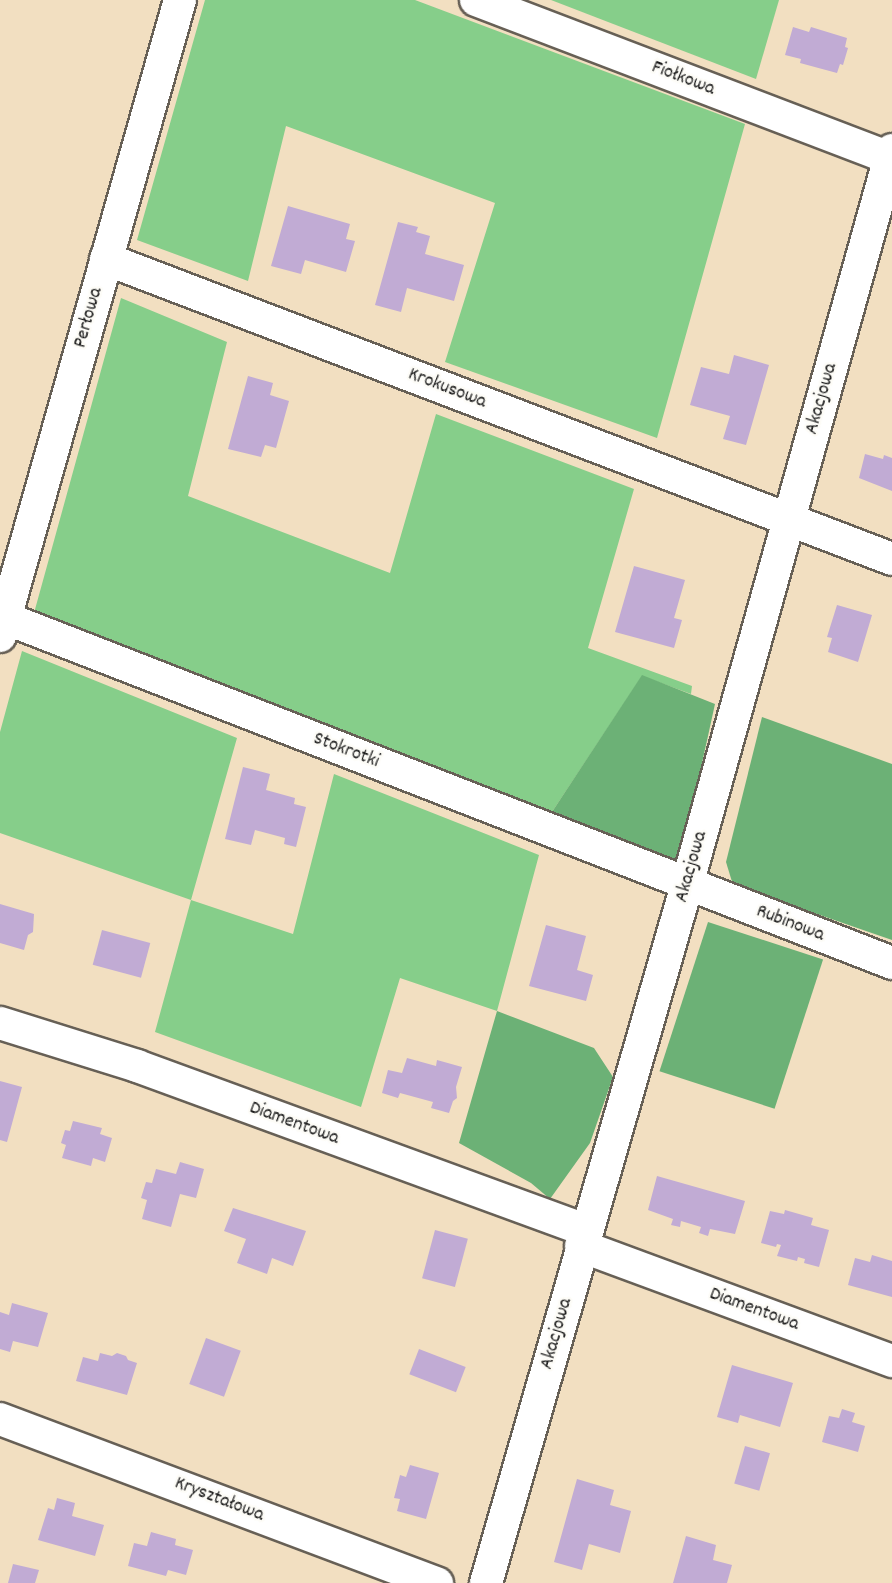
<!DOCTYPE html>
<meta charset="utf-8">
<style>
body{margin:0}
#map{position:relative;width:892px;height:1583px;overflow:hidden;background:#f2dfc1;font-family:Dekko,sans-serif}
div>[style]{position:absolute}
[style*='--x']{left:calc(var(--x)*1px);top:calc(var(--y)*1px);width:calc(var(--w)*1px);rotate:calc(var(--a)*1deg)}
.green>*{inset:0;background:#86ce8a}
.forest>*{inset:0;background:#6cb176;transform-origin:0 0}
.building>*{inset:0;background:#c1abd4;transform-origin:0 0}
.roads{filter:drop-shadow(2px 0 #676056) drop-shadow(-2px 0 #676056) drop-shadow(0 2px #676056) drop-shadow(0 -2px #676056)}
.minor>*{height:32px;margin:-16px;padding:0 16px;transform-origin:16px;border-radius:16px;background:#fff}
span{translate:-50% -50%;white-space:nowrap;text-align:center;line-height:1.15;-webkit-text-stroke:5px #fdfcf7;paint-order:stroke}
.street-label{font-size:20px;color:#1c1c1c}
</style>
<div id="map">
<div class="green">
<i style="clip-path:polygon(205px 0,415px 0,745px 124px,657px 438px,445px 362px,495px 203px,286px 126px,248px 281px,137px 240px)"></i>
<i style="clip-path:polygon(551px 0,779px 0,756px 79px)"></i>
<i style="clip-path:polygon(121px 298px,227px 342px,188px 496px,390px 573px,436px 414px,634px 489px,588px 648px,692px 686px,691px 694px,642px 676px,548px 818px,34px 613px)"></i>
<i style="clip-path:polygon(22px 651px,237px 738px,191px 900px,293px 934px,334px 774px,539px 855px,497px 1011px,400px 978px,361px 1107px,155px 1032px,191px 900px,0 833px,0 732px)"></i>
</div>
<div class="forest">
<i style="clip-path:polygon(642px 675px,715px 704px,679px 868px,548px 818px)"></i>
<i style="clip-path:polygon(762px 717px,892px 764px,892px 940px,733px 885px,726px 862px)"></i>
<i style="left:708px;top:922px;width:121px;height:157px;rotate:18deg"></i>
<i style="clip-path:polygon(497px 1011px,594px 1048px,613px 1077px,590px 1143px,550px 1199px,531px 1183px,459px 1143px)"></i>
</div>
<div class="building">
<i style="clip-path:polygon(793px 27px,809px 32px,811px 27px,847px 38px,845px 47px,848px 48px,843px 65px,840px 64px,837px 73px,800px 63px,801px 59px,785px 55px)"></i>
<i style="clip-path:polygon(288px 206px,350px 224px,346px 239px,355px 241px,346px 272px,305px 260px,301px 274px,271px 266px)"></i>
<i style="clip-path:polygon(398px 222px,418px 227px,416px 232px,430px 236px,425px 254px,464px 265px,454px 301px,407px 288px,401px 312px,375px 305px)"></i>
<i style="clip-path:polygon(734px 355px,769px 365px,746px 445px,723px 439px,730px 416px,690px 405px,701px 367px,729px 374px)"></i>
<i style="clip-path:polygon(248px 376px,273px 383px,270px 395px,289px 401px,276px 448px,265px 445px,261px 457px,228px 449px)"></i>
<i style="clip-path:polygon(865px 454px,883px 459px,884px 455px,892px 458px,892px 491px,859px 478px)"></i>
<i style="clip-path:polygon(634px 566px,685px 580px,674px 618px,682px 620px,674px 648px,615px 632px)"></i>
<i style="clip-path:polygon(837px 605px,872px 615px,858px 662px,828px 652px,832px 638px,827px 637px)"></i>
<i style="clip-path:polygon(243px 767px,270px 774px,266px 790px,295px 798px,294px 804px,306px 807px,296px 847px,284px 844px,285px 838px,255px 830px,251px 845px,225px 839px)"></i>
<i style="clip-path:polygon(0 904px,34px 914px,33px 932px,28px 935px,24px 950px,0 943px)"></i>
<i style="clip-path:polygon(546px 925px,586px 936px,577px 970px,593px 975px,586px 1001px,529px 986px)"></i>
<i style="left:102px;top:930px;width:50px;height:36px;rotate:15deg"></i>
<i style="clip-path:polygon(407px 1058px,436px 1066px,437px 1060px,462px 1067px,456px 1087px,457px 1098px,453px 1101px,449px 1113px,431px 1108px,433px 1102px,400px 1093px,398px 1098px,382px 1093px,388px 1070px,402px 1073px)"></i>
<i style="clip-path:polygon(0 1081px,22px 1087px,7px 1142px,0 1140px)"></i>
<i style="clip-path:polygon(73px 1121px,102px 1128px,100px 1134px,112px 1138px,105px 1162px,93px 1158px,91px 1166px,62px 1158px,66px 1145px,61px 1143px,65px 1130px,70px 1131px)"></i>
<i style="clip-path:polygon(180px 1162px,204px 1169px,196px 1198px,180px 1194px,171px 1227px,142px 1219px,147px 1200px,141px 1198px,146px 1182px,152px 1183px,156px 1169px,176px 1174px)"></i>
<i style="clip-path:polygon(657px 1176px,745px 1201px,735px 1234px,710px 1229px,708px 1236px,699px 1233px,701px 1227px,681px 1221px,680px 1227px,671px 1225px,673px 1219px,648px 1210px)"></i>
<i style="clip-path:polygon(233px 1208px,306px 1231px,293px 1266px,272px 1258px,267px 1274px,237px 1263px,246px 1239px,224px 1231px)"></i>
<i style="clip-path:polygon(785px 1210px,813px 1218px,811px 1225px,829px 1230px,819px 1267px,804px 1263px,805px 1259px,798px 1257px,797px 1261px,777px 1256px,781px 1245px,777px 1244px,776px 1247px,761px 1243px,770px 1211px,784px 1214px)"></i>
<i style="left:435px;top:1230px;width:34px;height:50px;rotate:15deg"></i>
<i style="clip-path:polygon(872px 1255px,892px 1261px,892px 1297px,848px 1285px,855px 1258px,870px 1262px)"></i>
<i style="clip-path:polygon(12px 1303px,48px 1313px,38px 1347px,13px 1341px,10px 1352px,0 1349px,0 1312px,9px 1315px)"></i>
<i style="left:206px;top:1338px;width:37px;height:49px;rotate:20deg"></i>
<i style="left:419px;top:1349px;width:50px;height:27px;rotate:21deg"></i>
<i style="clip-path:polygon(100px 1353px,112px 1356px,117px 1353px,126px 1356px,128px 1360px,137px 1363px,127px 1395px,76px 1381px,83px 1357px,98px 1361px)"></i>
<i style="clip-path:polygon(732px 1365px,793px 1383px,780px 1427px,740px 1415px,738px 1423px,717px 1417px)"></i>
<i style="clip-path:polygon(842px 1409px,855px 1413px,852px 1422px,865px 1426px,858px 1452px,822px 1442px,829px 1416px,839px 1418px)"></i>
<i style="left:745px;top:1446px;width:26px;height:39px;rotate:16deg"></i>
<i style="clip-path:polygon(410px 1465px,439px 1473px,426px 1519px,397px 1511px,400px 1499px,394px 1498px,400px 1475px,406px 1477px)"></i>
<i style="clip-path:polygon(577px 1479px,614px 1490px,610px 1505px,631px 1511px,620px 1553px,589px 1544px,582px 1570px,554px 1562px)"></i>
<i style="clip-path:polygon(57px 1498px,75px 1503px,72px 1516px,104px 1525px,95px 1556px,38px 1540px,48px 1508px,54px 1510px)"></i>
<i style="clip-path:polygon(151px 1532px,176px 1539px,175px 1545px,193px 1550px,186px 1575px,168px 1570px,166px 1576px,128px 1566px,134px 1543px,147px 1546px)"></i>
<i style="clip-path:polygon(686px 1536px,716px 1545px,713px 1560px,732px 1565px,727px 1583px,673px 1583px)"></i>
<i style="clip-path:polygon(13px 1564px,39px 1570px,35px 1583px,8px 1583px)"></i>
</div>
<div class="roads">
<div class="minor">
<i style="--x:476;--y:0;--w:445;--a:20.9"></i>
<i style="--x:106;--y:259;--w:841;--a:20.89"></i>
<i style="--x:5;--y:618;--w:952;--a:21.25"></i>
<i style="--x:0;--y:636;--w:661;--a:-74.2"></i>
<i style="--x:0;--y:1023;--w:144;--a:17.4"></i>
<i style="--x:137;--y:1066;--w:478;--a:20.1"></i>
<i style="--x:581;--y:1246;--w:332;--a:20.3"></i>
<i style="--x:0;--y:1419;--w:467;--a:20.6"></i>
<i style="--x:486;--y:1583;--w:726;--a:-73.94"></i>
<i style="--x:687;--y:885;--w:763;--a:-74.42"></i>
</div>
</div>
<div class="street-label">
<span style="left:683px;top:79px;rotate:21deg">Fiołkowa</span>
<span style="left:89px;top:318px;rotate:-74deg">Perłowa</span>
<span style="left:447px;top:389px;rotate:21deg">Krokusowa</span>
<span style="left:822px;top:399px;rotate:-74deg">Akacjowa</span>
<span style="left:346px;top:751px;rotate:21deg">Stokrotki</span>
<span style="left:692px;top:867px;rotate:-74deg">Akacjowa</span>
<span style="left:790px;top:924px;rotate:21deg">Rubinowa</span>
<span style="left:294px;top:1124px;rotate:20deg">Diamentowa</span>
<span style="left:754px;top:1310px;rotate:20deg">Diamentowa</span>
<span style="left:557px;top:1334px;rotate:-74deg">Akacjowa</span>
<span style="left:219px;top:1500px;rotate:21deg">Kryształowa</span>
</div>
</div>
